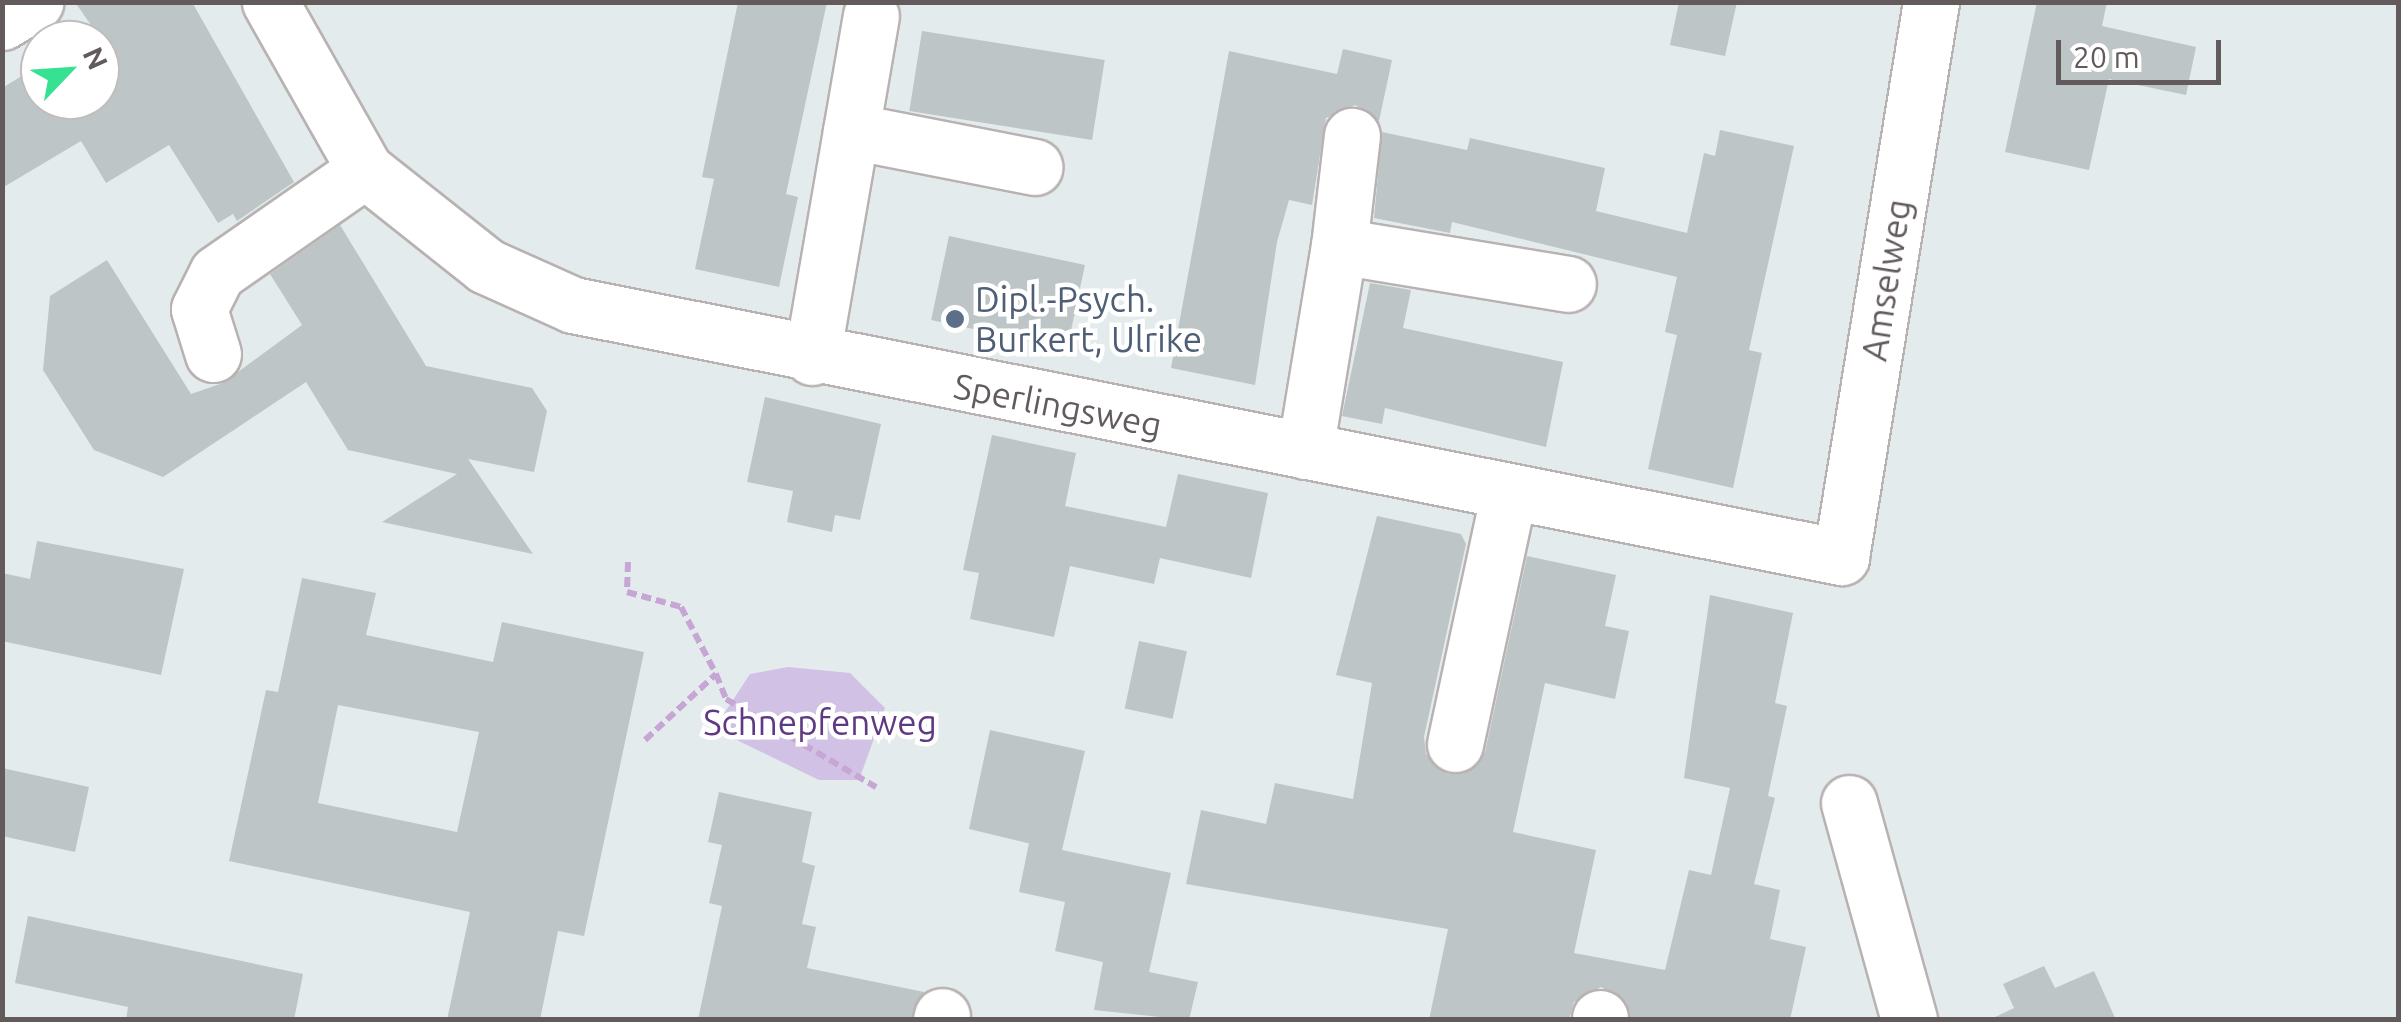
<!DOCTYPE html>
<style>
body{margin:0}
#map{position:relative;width:2401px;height:1022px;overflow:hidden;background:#e3ebed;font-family:Ubuntu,sans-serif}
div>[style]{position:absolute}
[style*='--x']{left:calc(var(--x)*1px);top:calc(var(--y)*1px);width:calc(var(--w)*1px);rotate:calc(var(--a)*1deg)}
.green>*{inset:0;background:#d1c1e4}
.building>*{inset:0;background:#bec5c6;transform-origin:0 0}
.path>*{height:6px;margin-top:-3px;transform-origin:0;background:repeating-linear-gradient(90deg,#c7a5d5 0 10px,transparent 0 15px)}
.roads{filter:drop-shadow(2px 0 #b8b2b1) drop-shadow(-2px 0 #b8b2b1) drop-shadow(0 2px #b8b2b1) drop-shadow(0 -2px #b8b2b1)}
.minor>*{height:55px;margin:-27.5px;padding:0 27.5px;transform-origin:27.5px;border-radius:27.5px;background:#fff}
.dots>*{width:28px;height:28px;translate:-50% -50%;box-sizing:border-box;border:5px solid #fff;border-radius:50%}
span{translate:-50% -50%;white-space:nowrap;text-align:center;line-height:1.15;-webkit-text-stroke:9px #fff;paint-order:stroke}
.street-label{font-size:35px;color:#635b5b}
.service-label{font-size:35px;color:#4e5e75}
.left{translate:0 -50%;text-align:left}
.park-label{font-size:35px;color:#5f3984}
.frame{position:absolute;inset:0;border:5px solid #635b5b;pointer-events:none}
.north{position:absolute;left:20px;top:20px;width:100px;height:100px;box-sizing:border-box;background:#fff;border:2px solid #c1bdbd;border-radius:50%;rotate:65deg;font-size:28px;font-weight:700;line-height:40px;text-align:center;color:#635b5b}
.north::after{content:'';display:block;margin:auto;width:35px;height:45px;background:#36e191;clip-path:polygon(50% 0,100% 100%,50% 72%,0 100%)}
.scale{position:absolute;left:2056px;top:40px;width:165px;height:45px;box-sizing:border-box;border:5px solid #635b5b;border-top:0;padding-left:12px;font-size:30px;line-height:35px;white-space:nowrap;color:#635b5b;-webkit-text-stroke:8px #fff;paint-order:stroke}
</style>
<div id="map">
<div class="green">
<i style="clip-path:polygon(788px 667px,850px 673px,885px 708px,859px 780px,819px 780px,714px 729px,750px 674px)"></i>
</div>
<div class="building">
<i style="clip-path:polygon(75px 2px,192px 2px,294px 182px,237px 221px,233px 214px,218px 223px,169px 145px,106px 183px,81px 141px,2px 188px,2px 88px,40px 65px,40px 100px,100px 100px,100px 40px,80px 40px,95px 31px)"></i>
<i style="clip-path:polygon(738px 2px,827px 2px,786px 194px,798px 197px,779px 287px,695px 269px,714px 179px,702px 177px)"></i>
<i style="clip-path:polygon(1679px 2px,1737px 2px,1725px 56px,1670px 45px)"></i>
<i style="clip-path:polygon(2037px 2px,2107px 2px,2102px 26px,2196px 47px,2186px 95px,2109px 79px,2089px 170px,2005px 152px)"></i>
<i style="left:922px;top:31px;width:185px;height:81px;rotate:9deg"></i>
<i style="clip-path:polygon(1343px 49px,1392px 60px,1379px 121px,1355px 105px,1326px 118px,1312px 205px,1289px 200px,1277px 242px,1255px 385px,1171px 368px,1229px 51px,1337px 74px)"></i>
<i style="clip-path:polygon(1720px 130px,1794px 146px,1749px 350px,1762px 353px,1733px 488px,1648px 469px,1677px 335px,1665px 332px,1677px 277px,1452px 222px,1450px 233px,1374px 218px,1382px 132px,1467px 150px,1470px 138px,1605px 168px,1596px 211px,1687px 233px,1704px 153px,1715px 156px)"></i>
<i style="clip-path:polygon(340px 225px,426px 366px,532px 388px,547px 411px,534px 472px,468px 459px,533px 554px,382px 522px,457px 474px,348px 450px,306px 382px,163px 477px,94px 450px,43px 370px,50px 296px,107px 260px,191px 394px,223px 383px,302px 325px,270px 274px)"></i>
<i style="left:949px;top:236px;width:139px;height:86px;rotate:12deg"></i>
<i style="clip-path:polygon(1370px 283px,1411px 290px,1403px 328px,1563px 362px,1546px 447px,1385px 408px,1382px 424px,1342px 416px)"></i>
<i style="clip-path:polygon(765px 397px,881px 424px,860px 520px,835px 515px,832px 532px,787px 522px,793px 491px,747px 482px)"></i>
<i style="clip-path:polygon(992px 435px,1076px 453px,1065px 506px,1166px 527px,1178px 474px,1268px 493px,1251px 578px,1160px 558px,1154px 584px,1070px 566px,1054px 637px,970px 619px,979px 573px,963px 570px)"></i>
<i style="clip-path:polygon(1377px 516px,1461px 534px,1466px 544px,1424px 737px,1426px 754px,1448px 774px,1465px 773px,1485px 752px,1527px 556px,1616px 575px,1605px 626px,1629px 631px,1615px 699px,1545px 683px,1513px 832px,1596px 850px,1574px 953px,1665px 970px,1689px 870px,1711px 875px,1730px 788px,1684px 778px,1710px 595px,1793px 613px,1775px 703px,1787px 706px,1768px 796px,1775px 798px,1754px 884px,1780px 890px,1770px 939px,1806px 947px,1790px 1020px,1631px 1020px,1626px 1002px,1601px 987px,1574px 1002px,1569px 1020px,1429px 1020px,1448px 929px,1186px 884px,1201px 810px,1266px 824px,1275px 783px,1353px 799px,1372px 683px,1336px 675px)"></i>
<i style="clip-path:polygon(37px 541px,184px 569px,161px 675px,2px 641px,2px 573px,30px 579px)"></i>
<i style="clip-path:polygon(evenodd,302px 578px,376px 593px,366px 635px,493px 662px,502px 622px,644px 652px,584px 936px,558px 931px,540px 1020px,447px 1020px,470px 912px,229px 861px,266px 690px,278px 692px,302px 578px,338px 705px,479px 732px,457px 832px,318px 803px,338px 705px)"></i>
<i style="left:1139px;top:641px;width:49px;height:69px;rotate:12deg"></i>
<i style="clip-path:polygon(990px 730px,1085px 751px,1062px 850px,1171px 873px,1149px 972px,1198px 982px,1189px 1020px,1094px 1010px,1103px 962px,1055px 951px,1065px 902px,1019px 892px,1029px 843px,1044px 847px,969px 829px)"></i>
<i style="clip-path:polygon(2px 768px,89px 787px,75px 852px,2px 836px)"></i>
<i style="clip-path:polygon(719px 792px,812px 812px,802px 862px,815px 866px,802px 924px,816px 927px,807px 968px,924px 992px,911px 1020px,698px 1020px,722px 906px,709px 903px,722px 845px,708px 842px)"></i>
<i style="clip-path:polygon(28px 916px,303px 974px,294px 1020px,126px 1020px,128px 1007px,15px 983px)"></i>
<i style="clip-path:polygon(2044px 966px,2055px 988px,2094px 971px,2116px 1020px,1989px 1020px,2014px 1008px,2003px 984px)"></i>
</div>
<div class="path">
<i style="--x:628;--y:562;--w:30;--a:92"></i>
<i style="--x:627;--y:592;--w:56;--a:15.5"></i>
<i style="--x:681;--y:607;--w:76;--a:62.4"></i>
<i style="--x:645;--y:740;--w:97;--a:-42.9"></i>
<i style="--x:716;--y:674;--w:27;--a:68"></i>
<i style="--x:726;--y:699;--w:174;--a:30.4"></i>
</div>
<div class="roads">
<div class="minor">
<i style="--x:270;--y:2;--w:193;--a:60.5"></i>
<i style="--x:365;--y:170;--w:154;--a:38.4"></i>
<i style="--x:486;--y:266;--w:95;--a:24.1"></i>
<i style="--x:573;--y:305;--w:1293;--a:11.24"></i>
<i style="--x:1841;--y:557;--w:562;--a:-80.79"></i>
<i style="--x:2;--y:22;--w:39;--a:-31"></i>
<i style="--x:851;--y:131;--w:187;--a:11.1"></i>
<i style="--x:1339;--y:246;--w:111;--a:-83.3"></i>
<i style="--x:213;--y:354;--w:47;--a:-107.3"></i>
<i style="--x:199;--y:309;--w:40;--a:-63.4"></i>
<i style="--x:217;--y:273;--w:180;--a:-34.8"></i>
<i style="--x:812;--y:357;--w:346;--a:-80.2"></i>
<i style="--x:1305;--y:451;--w:208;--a:-80.6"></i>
<i style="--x:1339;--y:246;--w:232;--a:9.4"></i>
<i style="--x:1455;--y:744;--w:257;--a:-77.9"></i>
<i style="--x:1849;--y:803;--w:225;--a:74.5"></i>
<i style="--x:941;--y:1020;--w:4;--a:-76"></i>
<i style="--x:1600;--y:1020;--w:2;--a:-90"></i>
</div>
</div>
<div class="dots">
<i style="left:955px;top:319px;background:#5c6f8a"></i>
</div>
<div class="street-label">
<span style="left:1886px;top:280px;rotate:-81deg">Amselweg</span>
<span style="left:1058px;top:405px;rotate:11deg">Sperlingsweg</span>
</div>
<div class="service-label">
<span class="left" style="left:975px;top:319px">Dipl.-Psych.<br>Burkert, Ulrike</span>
</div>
<div class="park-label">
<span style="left:820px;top:722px">Schnepfenweg</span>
</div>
<div class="frame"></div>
<div class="north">N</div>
<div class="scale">20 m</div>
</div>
